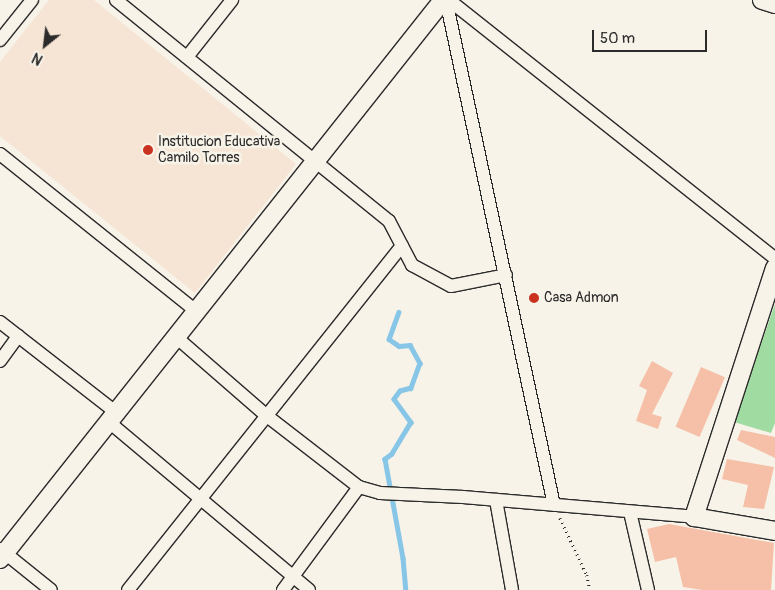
<!DOCTYPE html>
<style>
body{margin:0}
#map{position:relative;width:775px;height:590px;overflow:hidden;background:#f7f3e8;font-family:Pangolin,sans-serif}
div>[style]{position:absolute}
[style*='--x']{left:calc(var(--x)*1px);top:calc(var(--y)*1px);width:calc(var(--w)*1px);rotate:calc(var(--a)*1deg)}
.built>*{inset:0;background:#f6e4d4}
.green>*{inset:0;background:#a0dba1}
.stream>*{height:4.5px;margin:-2.25px;padding:0 2.25px;transform-origin:2.25px;border-radius:2.25px;background:#88c6e8}
.building>*{inset:0;background:#f5c0a7;transform-origin:0 0}
.path>*{height:2.5px;margin-top:-1.25px;transform-origin:0;background:repeating-linear-gradient(90deg,#2b2b2b 0 1px,transparent 0 5px)}
.roads{filter:drop-shadow(1px 0 #2b2b2b) drop-shadow(-1px 0 #2b2b2b) drop-shadow(0 1px #2b2b2b) drop-shadow(0 -1px #2b2b2b)}
.street>*{height:12px;margin:-6px;padding:0 6px;transform-origin:6px;border-radius:6px;background:#f7f3e8}
.secondary>*{height:18px;margin:-9px;padding:0 9px;transform-origin:9px;border-radius:9px;background:#f7f3e8}
.dots>*{width:14px;height:14px;translate:-50% -50%;box-sizing:border-box;border:2px solid #f7f3e8;border-radius:50%}
span{translate:-50% -50%;white-space:nowrap;text-align:center;line-height:1.15;-webkit-text-stroke:5px #f7f3e8;paint-order:stroke}
.poi-label{font-size:14px;color:#2b2b2b}
.left{translate:0 -50%;text-align:left}
.north{position:absolute;left:20px;top:20px;width:50px;height:50px;-webkit-text-stroke:4px #f7f3e8;paint-order:stroke;rotate:209deg;font-size:14px;font-weight:700;line-height:20px;text-align:center;color:#2b2b2b}
.north::after{content:'';display:block;margin:auto;width:18px;height:22px;background:#2b2b2b;clip-path:polygon(50% 0,100% 100%,50% 72%,0 100%)}
.scale{position:absolute;left:592px;top:30px;width:115px;height:22px;box-sizing:border-box;border:2px solid #2b2b2b;border-top:0;padding-left:6px;font-size:15px;line-height:18px;white-space:nowrap;color:#2b2b2b;-webkit-text-stroke:4px #f7f3e8;paint-order:stroke}
</style>
<div id="map">
<div class="built">
<i style="clip-path:polygon(49px 0,94px 0,296px 164px,195px 293px,0 136px,0 62px)"></i>
</div>
<div class="green">
<i style="clip-path:polygon(775px 304px,775px 423px,771px 433px,734px 422px)"></i>
</div>
<div class="stream">
<i style="--x:399;--y:312;--w:29;--a:110"></i>
<i style="--x:389;--y:339;--w:12;--a:35"></i>
<i style="--x:399;--y:346;--w:11;--a:-5"></i>
<i style="--x:410;--y:345;--w:21;--a:61"></i>
<i style="--x:420;--y:363;--w:27;--a:110"></i>
<i style="--x:411;--y:388;--w:11;--a:165"></i>
<i style="--x:400;--y:391;--w:10;--a:127"></i>
<i style="--x:394;--y:399;--w:29;--a:54"></i>
<i style="--x:411;--y:422;--w:37;--a:121"></i>
<i style="--x:392;--y:454;--w:9;--a:144"></i>
<i style="--x:385;--y:459;--w:101;--a:79.7"></i>
<i style="--x:403;--y:558;--w:32;--a:85"></i>
</div>
<div class="building">
<i style="clip-path:polygon(652px 361px,673px 373px,652px 414px,662px 417px,658px 429px,636px 421px,647px 390px,639px 386px)"></i>
<i style="left:701px;top:367px;width:26px;height:65px;rotate:23deg"></i>
<i style="clip-path:polygon(741px 430px,775px 437px,775px 458px,737px 440px)"></i>
<i style="clip-path:polygon(727px 459px,774px 467px,764px 509px,743px 507px,748px 485px,722px 479px)"></i>
<i style="clip-path:polygon(669px 524px,774px 543px,771px 590px,702px 590px,683px 587px,676px 557px,655px 562px,647px 529px)"></i>
</div>
<div class="path">
<i style="--x:560;--y:518;--w:63;--a:64.7"></i>
<i style="--x:587;--y:575;--w:15;--a:79"></i>
</div>
<div class="roads">
<div class="street">
<i style="--x:116;--y:0;--w:351;--a:39"></i>
<i style="--x:389;--y:221;--w:50;--a:62.4"></i>
<i style="--x:412;--y:265;--w:44;--a:28.3"></i>
<i style="--x:451;--y:286;--w:56;--a:-11.3"></i>
<i style="--x:446;--y:0;--w:516;--a:77.93"></i>
<i style="--x:449;--y:0;--w:416;--a:38.4"></i>
<i style="--x:0;--y:40;--w:51;--a:-51.3"></i>
<i style="--x:187;--y:57;--w:73;--a:-51.7"></i>
<i style="--x:0;--y:154;--w:253;--a:38.7"></i>
<i style="--x:0;--y:322;--w:148;--a:37.9"></i>
<i style="--x:176;--y:337;--w:121;--a:41"></i>
<i style="--x:267;--y:416;--w:116;--a:37.7"></i>
<i style="--x:359;--y:487;--w:22;--a:16"></i>
<i style="--x:380;--y:493;--w:83;--a:2.8"></i>
<i style="--x:463;--y:497;--w:232;--a:4.9"></i>
<i style="--x:0;--y:361;--w:31;--a:-54"></i>
<i style="--x:109;--y:422;--w:261;--a:40"></i>
<i style="--x:496;--y:500;--w:91;--a:79.9"></i>
<i style="--x:630;--y:512;--w:80;--a:77"></i>
<i style="--x:0;--y:549;--w:65;--a:38.8"></i>
<i style="--x:128;--y:590;--w:440;--a:-51.5"></i>
<i style="--x:283;--y:590;--w:128;--a:-53.6"></i>
</div>
<div class="secondary">
<i style="--x:762;--y:0;--w:14;--a:17"></i>
<i style="--x:775;--y:268;--w:262;--a:108"></i>
<i style="--x:694;--y:517;--w:82;--a:9.8"></i>
<i style="--x:0;--y:559;--w:713;--a:-51.6"></i>
</div>
</div>
<div class="dots">
<i style="left:148px;top:150px;background:#c8321e"></i>
<i style="left:534px;top:298px;background:#c8321e"></i>
</div>
<div class="poi-label">
<span class="left" style="left:158px;top:150px">Institucion Educativa<br>Camilo Torres</span>
<span class="left" style="left:544px;top:298px">Casa Admon</span>
</div>
<div class="north">N</div>
<div class="scale">50 m</div>
</div>
